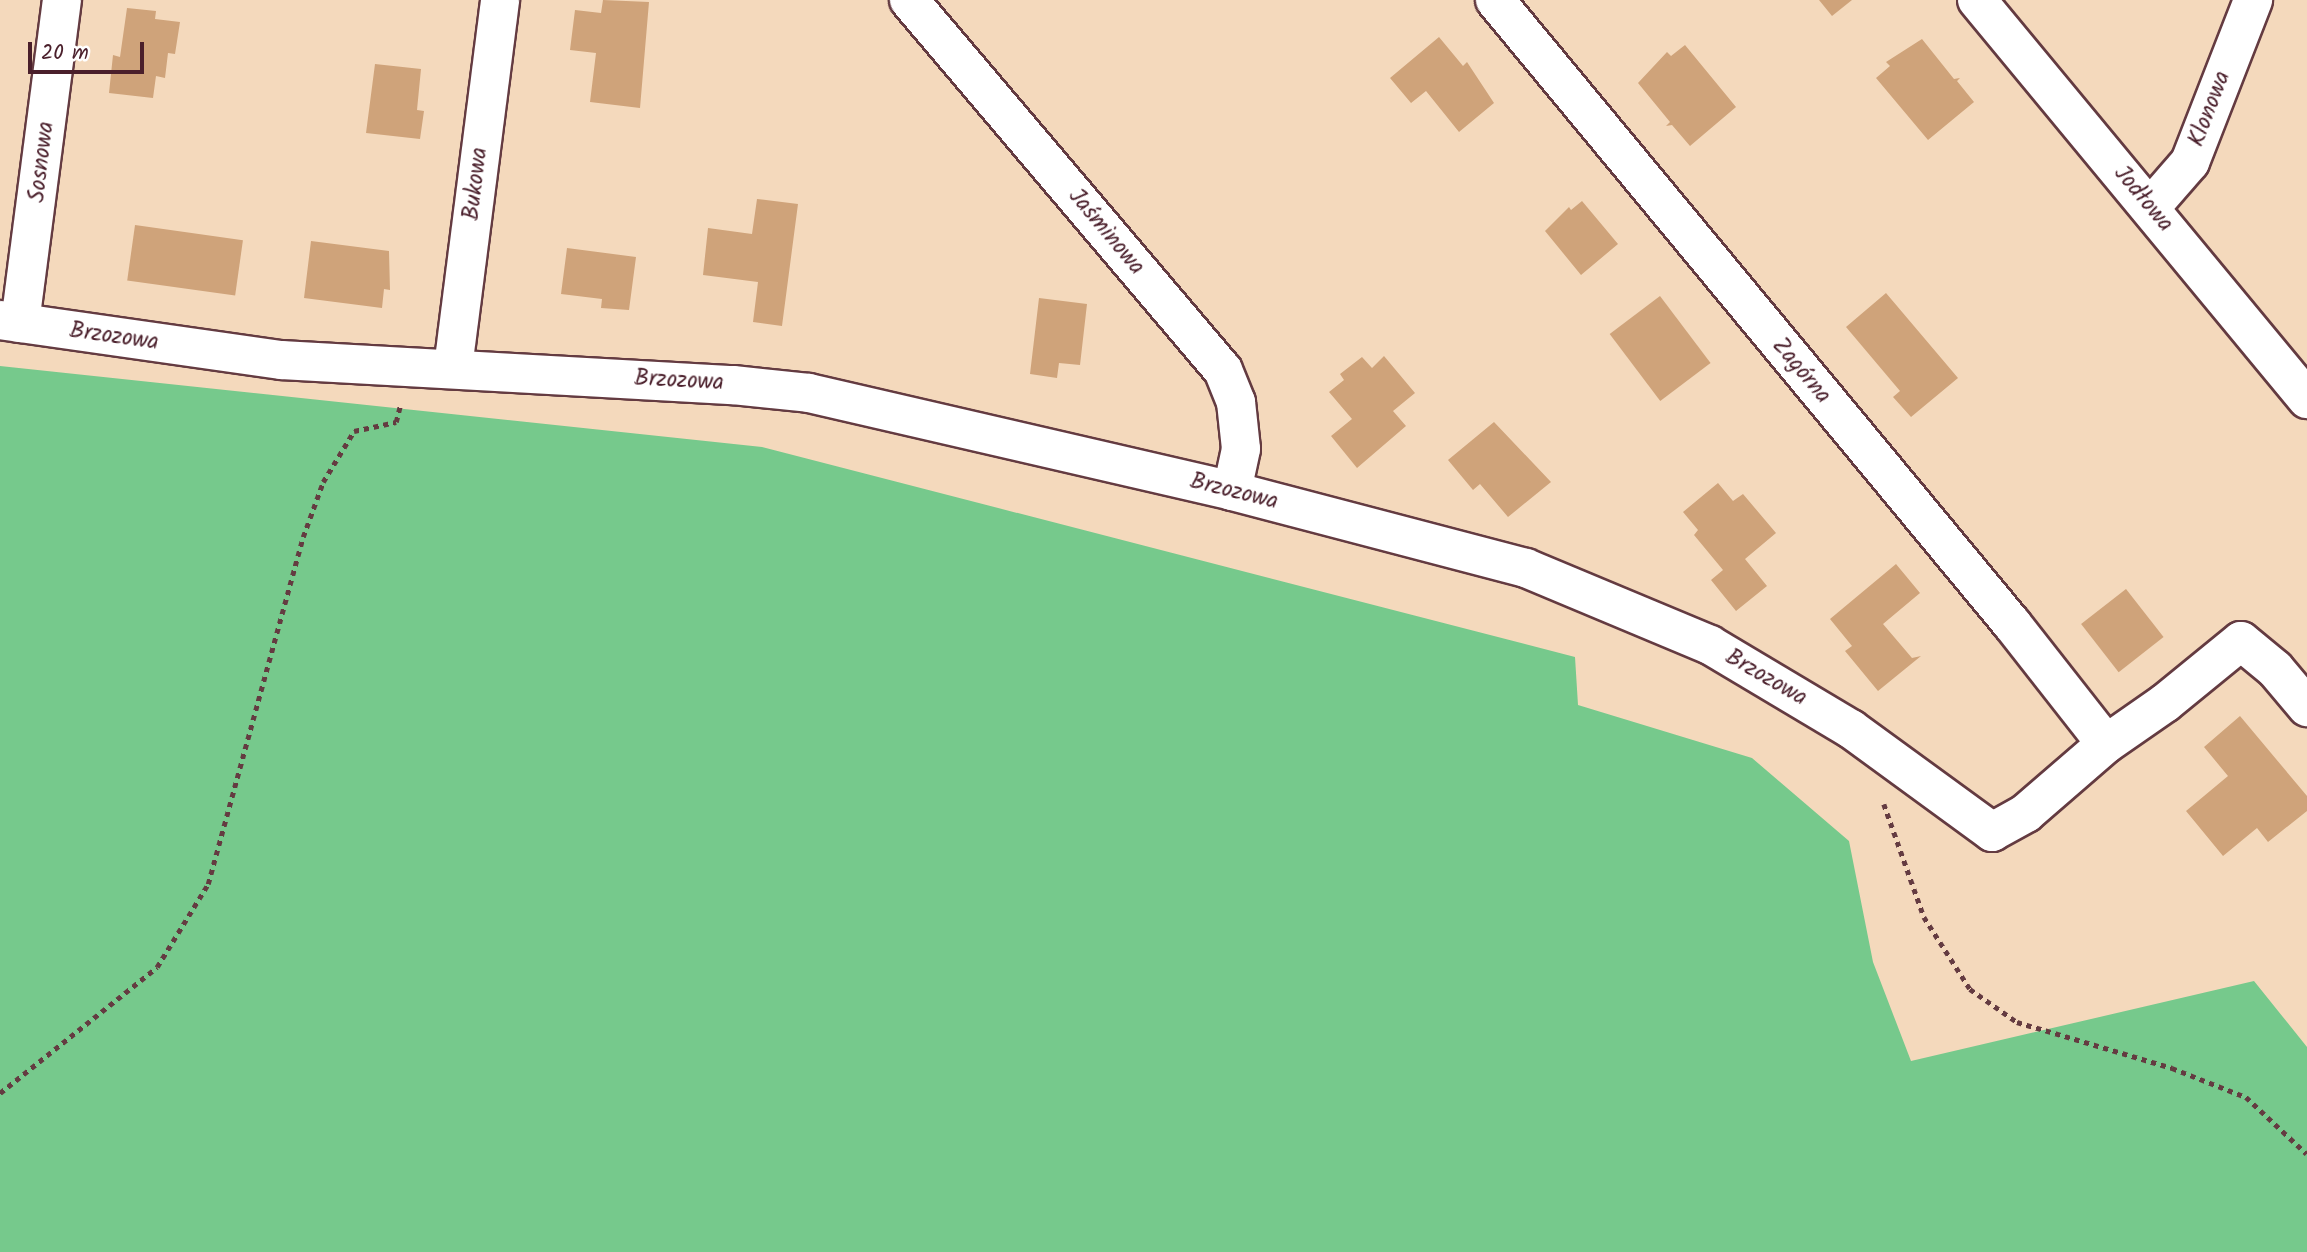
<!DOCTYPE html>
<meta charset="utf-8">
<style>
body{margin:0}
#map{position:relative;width:2307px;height:1252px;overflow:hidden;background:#f4d9bc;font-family:Kalam,sans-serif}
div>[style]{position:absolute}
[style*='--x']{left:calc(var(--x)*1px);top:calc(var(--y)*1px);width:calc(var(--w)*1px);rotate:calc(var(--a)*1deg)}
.green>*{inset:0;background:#76c98c}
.building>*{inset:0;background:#cfa37a;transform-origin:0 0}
.path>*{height:4.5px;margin-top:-2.25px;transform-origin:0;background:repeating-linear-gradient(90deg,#643b41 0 5px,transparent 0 10px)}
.roads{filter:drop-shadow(2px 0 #643b41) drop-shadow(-2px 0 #643b41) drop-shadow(0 2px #643b41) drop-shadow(0 -2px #643b41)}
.street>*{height:38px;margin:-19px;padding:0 19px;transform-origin:19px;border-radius:19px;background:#fff}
span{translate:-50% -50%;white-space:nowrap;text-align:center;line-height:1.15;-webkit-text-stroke:5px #fff;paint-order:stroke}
.street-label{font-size:23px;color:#4a1f2b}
.scale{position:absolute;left:28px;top:42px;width:116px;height:32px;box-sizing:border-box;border:4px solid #4a1f2b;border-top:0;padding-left:9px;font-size:21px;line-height:24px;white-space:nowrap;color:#4a1f2b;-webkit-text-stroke:5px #fff;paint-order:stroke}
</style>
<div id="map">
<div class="green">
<i style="clip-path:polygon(0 366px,762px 447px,1575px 657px,1578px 705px,1752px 758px,1849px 841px,1873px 962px,1911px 1061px,2254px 981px,2307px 1047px,2307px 1252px,0 1252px)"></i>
</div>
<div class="building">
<i style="clip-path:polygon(603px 0,649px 2px,640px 108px,590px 102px,596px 53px,570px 50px,575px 10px,601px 13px)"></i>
<i style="clip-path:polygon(1819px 0,1852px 0,1832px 16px)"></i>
<i style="clip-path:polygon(127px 8px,156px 11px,155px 19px,180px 22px,175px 54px,168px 53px,165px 78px,156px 76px,153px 98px,109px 93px,113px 55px,120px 57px)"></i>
<i style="clip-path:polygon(1439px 37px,1463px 66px,1467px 62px,1494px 103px,1459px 132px,1426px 91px,1411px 103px,1390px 78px)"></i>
<i style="clip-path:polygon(1922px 39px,1954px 79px,1960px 78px,1957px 81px,1974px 102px,1928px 140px,1876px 78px,1890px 66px,1886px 62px)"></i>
<i style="clip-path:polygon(1685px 45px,1736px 107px,1690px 146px,1672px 125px,1666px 126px,1670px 122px,1638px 83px,1667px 52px,1671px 56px)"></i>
<i style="clip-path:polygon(375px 64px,421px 69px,417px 110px,424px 111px,420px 139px,366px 133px)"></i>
<i style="clip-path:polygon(757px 199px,798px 204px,782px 326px,753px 322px,758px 282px,703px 275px,708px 228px,752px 234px)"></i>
<i style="clip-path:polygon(1582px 201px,1618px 244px,1581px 275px,1545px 231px,1569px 207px,1571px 210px)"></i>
<i style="left:135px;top:225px;width:109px;height:56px;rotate:8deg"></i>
<i style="clip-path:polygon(311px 241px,389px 251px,390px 290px,384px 289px,382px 308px,304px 298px)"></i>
<i style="clip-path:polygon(567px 248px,636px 257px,629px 310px,601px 308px,602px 299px,561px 294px)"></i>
<i style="clip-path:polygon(1886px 293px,1958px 378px,1911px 417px,1893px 397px,1900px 391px,1846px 327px)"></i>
<i style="left:1660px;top:296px;width:84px;height:63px;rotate:53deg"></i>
<i style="clip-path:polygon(1039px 298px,1087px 304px,1080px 365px,1059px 363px,1057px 378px,1030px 374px)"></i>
<i style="clip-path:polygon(1384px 356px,1415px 393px,1393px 411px,1406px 426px,1357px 468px,1331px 436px,1352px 419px,1329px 392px,1344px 380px,1340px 374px,1362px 357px,1372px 368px)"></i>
<i style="clip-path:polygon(1494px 422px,1551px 482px,1508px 517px,1480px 484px,1473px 490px,1448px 460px)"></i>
<i style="clip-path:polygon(1718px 483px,1733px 501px,1743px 494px,1776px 533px,1745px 559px,1767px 586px,1736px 611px,1711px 580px,1723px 570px,1694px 535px,1698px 530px,1683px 512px)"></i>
<i style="clip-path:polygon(1896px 564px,1920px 593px,1883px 624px,1912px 658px,1921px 656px,1878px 691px,1845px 651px,1852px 646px,1830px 619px)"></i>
<i style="left:2126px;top:589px;width:61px;height:57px;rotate:52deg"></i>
<i style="clip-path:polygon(2240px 716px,2307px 796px,2307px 811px,2268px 842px,2257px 828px,2223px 856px,2186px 811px,2228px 776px,2204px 747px)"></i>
</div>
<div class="path">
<i style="--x:1884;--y:804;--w:120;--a:70.5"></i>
<i style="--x:1924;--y:917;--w:85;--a:57.4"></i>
<i style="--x:1970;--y:989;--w:57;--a:35.1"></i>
<i style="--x:2017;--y:1022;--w:162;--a:16.5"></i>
<i style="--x:2172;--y:1068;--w:79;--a:21.4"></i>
<i style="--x:2246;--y:1097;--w:83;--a:43.1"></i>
<i style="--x:0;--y:1093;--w:201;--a:-38.7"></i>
<i style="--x:157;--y:967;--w:97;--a:-58.4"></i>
<i style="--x:208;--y:884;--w:360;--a:-74.7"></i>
<i style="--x:303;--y:537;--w:59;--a:-70"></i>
<i style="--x:323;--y:482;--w:60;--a:-58.7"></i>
<i style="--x:354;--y:431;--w:43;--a:-12.1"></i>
<i style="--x:396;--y:422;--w:16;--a:-76"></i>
</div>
<div class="roads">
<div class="street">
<i style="--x:909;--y:0;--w:485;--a:49.7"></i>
<i style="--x:1223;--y:370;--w:35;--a:68"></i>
<i style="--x:1236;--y:402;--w:47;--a:83.9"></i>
<i style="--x:1241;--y:449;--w:43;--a:102.1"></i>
<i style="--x:1495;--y:0;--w:810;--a:50.36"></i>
<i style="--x:2012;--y:624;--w:152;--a:51.9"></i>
<i style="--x:1977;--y:0;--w:518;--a:50.41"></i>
<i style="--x:2150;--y:208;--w:61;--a:-49"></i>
<i style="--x:2190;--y:162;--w:174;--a:-68.7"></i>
<i style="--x:0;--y:320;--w:284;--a:8.1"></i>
<i style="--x:281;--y:360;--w:453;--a:3.2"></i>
<i style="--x:733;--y:385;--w:76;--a:6"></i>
<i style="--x:809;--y:393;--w:434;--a:13"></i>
<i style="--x:1232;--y:491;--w:304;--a:14.7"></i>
<i style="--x:1526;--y:568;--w:199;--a:22.7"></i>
<i style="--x:1710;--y:645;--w:164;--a:30.8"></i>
<i style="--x:1851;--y:729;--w:175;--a:36.1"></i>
<i style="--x:1992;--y:832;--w:39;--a:-29"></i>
<i style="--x:2026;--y:813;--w:106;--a:-40.8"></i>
<i style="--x:2106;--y:744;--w:72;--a:-34.8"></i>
<i style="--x:2165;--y:703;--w:98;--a:-39.2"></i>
<i style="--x:2241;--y:641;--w:44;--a:39.5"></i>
<i style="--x:2275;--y:669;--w:50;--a:49.9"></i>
<i style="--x:20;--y:323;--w:326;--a:-82.6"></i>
<i style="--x:453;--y:368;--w:371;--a:-82.7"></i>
</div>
</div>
<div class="street-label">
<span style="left:2210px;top:109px;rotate:-69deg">Klonowa</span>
<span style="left:42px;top:162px;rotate:-83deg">Sosnowa</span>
<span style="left:476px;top:184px;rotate:-83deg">Bukowa</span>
<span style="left:2143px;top:199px;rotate:50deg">Jodłowa</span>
<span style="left:1106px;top:232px;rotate:50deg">Jaśminowa</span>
<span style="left:114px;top:337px;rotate:8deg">Brzozowa</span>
<span style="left:1801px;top:371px;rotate:50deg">Zagórna</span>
<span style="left:679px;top:381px;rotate:3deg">Brzozowa</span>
<span style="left:1234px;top:492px;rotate:14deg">Brzozowa</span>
<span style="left:1766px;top:678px;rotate:30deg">Brzozowa</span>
</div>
<div class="scale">20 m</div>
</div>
